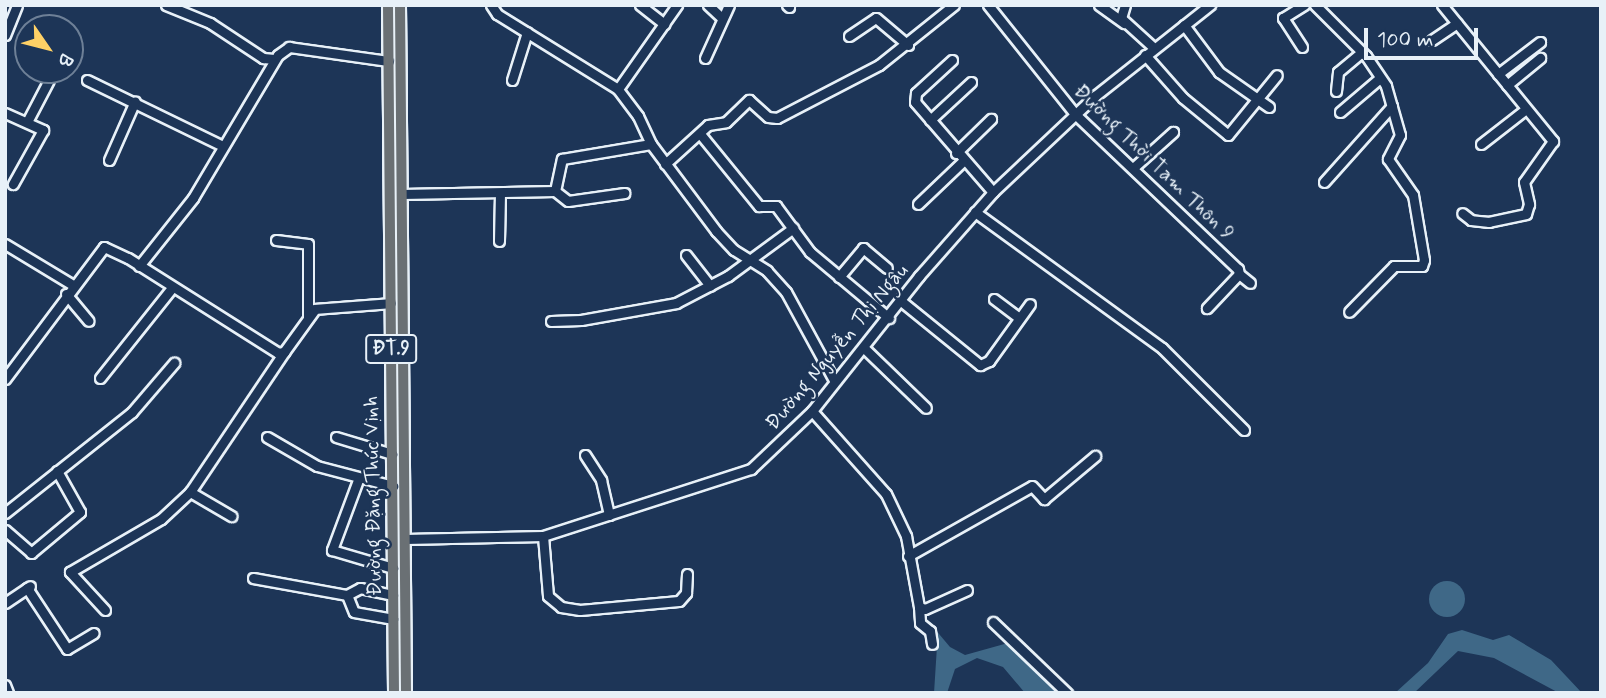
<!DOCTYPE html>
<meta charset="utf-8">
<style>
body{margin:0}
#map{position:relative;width:1606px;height:698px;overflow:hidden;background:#1d3557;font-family:Mynerve,sans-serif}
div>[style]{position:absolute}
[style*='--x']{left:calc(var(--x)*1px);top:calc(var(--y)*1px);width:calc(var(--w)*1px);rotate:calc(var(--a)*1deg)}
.water>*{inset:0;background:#3f6887}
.round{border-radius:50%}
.roads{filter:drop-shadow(2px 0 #e8f1f8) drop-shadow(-2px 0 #e8f1f8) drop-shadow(0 2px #e8f1f8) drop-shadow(0 -2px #e8f1f8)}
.minor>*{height:9px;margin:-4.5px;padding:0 4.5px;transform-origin:4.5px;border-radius:4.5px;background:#1d3557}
.major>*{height:10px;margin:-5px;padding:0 5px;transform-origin:5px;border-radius:5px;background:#6a7074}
span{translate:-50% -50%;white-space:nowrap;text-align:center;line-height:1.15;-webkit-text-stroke:5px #1d3557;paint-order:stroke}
.shield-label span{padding:2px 5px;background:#1d3557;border:2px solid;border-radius:5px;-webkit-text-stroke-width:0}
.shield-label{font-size:19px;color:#e8f1f8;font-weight:700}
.street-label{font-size:21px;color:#e8f1f8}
.frame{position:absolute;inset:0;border:7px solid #e8f1f8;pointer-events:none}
.north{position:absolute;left:14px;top:14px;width:70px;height:70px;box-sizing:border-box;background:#1d3557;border:2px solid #6e8097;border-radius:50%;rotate:125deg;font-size:19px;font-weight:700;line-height:28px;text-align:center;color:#e8f1f8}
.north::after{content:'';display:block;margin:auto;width:24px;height:32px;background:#ffd166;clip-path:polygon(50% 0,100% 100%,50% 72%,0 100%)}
.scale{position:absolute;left:1364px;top:28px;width:114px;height:32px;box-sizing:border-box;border:4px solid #e8f1f8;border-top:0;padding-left:9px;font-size:21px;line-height:24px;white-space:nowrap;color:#e8f1f8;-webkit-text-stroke:5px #1d3557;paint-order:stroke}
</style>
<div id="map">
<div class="water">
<i class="round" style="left:1429px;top:581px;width:36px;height:36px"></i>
<i style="clip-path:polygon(923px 615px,950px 647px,965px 655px,1008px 643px,1021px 646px,1025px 660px,1060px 693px,1025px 693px,1003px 667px,977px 658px,955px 669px,947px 693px,934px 693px,937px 646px,922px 622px)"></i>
<i style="clip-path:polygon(1462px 630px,1493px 640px,1509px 635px,1551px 660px,1582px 693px,1559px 693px,1494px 658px,1458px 651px,1414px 693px,1395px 693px,1428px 663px,1448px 634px)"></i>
</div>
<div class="roads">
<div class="minor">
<i style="--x:166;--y:5;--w:48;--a:22.2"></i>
<i style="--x:210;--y:23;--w:64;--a:33.4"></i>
<i style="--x:263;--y:58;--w:11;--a:5"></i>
<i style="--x:491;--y:5;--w:11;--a:56"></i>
<i style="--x:497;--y:14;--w:142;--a:31.8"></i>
<i style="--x:640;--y:5;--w:31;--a:38"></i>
<i style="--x:708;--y:5;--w:19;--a:43"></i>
<i style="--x:787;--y:5;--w:3;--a:45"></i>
<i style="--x:988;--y:5;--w:139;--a:51.4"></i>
<i style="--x:1075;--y:114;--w:225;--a:43.6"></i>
<i style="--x:1238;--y:269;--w:5;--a:79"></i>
<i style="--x:1239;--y:274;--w:47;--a:133.3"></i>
<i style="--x:1099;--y:5;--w:31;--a:36"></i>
<i style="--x:1125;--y:5;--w:14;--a:107"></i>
<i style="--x:1121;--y:18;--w:45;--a:42.3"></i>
<i style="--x:1315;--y:5;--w:72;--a:45"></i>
<i style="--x:1366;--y:56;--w:36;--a:56"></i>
<i style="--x:1386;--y:86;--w:51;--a:74.1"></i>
<i style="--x:1400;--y:135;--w:27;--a:117"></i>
<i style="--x:1388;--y:159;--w:44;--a:55.2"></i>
<i style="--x:1413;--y:195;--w:66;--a:80.4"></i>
<i style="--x:1424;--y:260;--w:6;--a:108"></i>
<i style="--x:1422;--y:266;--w:28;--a:180"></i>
<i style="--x:1394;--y:266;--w:64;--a:134.4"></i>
<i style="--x:1442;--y:5;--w:176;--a:50.8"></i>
<i style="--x:1553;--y:141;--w:50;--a:125.3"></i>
<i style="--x:1524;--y:182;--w:23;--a:77"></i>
<i style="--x:1529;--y:204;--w:10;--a:107"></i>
<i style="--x:1526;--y:214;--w:38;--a:168"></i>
<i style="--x:1489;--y:222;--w:18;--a:-174"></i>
<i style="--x:1471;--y:220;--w:11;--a:-142"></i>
<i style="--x:1184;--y:25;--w:59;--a:53.3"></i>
<i style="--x:1219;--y:72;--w:61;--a:35"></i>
<i style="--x:5;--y:35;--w:32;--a:-68"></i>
<i style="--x:849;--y:36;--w:32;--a:-34"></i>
<i style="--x:876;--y:18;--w:42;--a:40.2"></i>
<i style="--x:1432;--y:40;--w:30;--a:-34"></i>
<i style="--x:1302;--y:47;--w:35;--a:-123"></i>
<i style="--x:1283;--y:18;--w:25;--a:-32"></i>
<i style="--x:1145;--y:55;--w:57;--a:48.5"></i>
<i style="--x:1183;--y:98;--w:58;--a:39.4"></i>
<i style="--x:1228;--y:135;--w:77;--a:-50.8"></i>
<i style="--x:705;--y:58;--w:58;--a:-65.6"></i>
<i style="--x:952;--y:60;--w:49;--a:137.5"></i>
<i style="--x:916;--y:93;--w:9;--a:96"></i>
<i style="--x:915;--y:102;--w:119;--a:49.1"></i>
<i style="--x:1498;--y:74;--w:53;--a:-37.3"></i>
<i style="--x:87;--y:80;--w:151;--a:25.9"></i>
<i style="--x:512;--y:80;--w:50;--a:-72.6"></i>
<i style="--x:1507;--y:85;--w:43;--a:-39.3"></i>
<i style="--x:1336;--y:91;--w:19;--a:-84"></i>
<i style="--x:1338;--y:72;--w:31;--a:-40"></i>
<i style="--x:1340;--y:112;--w:52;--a:-40.4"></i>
<i style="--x:5;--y:113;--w:42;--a:24.1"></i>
<i style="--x:43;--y:130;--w:62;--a:119.1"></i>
<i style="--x:930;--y:120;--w:56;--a:-42.8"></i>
<i style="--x:27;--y:122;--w:47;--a:-62.4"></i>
<i style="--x:701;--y:135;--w:92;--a:50.8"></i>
<i style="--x:759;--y:206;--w:17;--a:0"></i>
<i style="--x:776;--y:206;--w:57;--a:53.5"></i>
<i style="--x:810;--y:252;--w:103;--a:39.9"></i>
<i style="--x:651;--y:144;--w:31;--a:-115"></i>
<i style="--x:638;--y:116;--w:34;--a:-127"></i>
<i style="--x:618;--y:89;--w:103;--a:-54.9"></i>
<i style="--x:1481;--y:144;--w:57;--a:-37.9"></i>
<i style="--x:956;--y:153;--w:49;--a:-44.2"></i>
<i style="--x:109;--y:160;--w:64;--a:-66.2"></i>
<i style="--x:665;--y:164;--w:58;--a:-42.2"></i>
<i style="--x:708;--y:125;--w:18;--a:-9"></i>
<i style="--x:726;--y:122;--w:32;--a:-44"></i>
<i style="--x:749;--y:100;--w:25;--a:42"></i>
<i style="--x:768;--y:117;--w:9;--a:6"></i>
<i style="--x:777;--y:118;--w:115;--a:-27.5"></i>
<i style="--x:879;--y:65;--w:96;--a:-38.7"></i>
<i style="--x:1133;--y:168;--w:54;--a:-42"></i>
<i style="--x:1324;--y:182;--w:102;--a:-48.2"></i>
<i style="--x:555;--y:191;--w:16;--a:38"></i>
<i style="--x:568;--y:201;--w:57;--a:-8.1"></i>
<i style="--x:402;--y:194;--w:153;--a:-1.1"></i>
<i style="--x:555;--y:191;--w:33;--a:-78"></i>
<i style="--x:562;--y:159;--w:90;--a:-9.6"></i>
<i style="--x:651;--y:144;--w:109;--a:53.2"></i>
<i style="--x:716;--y:231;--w:26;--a:47"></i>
<i style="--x:734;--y:250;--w:39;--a:32"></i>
<i style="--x:767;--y:271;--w:28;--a:48"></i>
<i style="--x:786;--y:292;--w:100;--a:61.4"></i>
<i style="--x:918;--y:204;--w:62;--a:-43.7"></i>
<i style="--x:975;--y:212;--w:231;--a:36"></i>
<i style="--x:1162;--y:348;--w:116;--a:45"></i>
<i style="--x:276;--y:240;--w:32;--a:7"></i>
<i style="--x:308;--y:244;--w:74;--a:90"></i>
<i style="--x:499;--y:241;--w:48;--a:-88.8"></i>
<i style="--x:5;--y:244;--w:79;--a:31.1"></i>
<i style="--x:686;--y:255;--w:39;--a:52"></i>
<i style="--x:139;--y:266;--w:87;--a:-51.5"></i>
<i style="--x:193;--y:198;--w:166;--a:-59.3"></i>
<i style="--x:278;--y:55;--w:14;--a:-36"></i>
<i style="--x:289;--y:47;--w:101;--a:8"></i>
<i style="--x:1239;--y:274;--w:14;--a:39"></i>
<i style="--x:839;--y:277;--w:38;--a:-50"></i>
<i style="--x:863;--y:248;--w:31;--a:40"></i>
<i style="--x:66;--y:294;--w:35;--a:50"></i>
<i style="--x:994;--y:299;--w:31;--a:37"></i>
<i style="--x:901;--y:301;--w:102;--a:39"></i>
<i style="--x:980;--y:365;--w:10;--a:-24"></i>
<i style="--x:989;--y:361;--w:70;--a:-54.3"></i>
<i style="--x:551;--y:321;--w:30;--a:-2"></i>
<i style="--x:581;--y:320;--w:97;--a:-10.1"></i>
<i style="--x:676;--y:303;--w:59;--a:-27.4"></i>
<i style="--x:728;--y:276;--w:81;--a:-36.4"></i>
<i style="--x:864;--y:348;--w:86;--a:44.1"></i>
<i style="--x:100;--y:378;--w:114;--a:-51.4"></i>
<i style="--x:5;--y:379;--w:165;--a:-53.1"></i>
<i style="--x:104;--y:247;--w:26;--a:25"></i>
<i style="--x:128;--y:258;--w:178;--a:32.3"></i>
<i style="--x:278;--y:353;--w:6;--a:-9"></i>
<i style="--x:284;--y:352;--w:53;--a:-54.2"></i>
<i style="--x:315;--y:309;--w:76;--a:-4.5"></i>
<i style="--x:812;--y:411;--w:111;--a:48.3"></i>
<i style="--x:886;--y:494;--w:47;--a:64.5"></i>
<i style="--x:906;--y:536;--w:72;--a:79.6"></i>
<i style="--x:919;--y:607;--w:6;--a:18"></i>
<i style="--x:925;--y:609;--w:46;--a:-24.3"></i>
<i style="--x:267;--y:437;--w:58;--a:30.1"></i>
<i style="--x:317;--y:466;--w:79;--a:14.7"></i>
<i style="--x:336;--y:437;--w:59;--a:16.9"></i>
<i style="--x:585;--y:455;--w:30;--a:57"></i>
<i style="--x:601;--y:480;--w:36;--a:77"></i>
<i style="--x:358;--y:480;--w:75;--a:110.4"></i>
<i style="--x:332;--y:550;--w:64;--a:16.4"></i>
<i style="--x:190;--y:492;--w:48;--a:30.3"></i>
<i style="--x:5;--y:513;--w:162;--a:-38.5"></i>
<i style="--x:132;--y:412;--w:65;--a:-49.4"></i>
<i style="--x:5;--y:530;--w:35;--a:41"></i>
<i style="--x:31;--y:553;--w:64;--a:-39.9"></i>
<i style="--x:80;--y:512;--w:47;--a:-119.3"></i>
<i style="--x:543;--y:536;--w:60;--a:85.2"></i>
<i style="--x:548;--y:596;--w:17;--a:40"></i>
<i style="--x:561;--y:607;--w:19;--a:9"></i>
<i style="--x:580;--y:610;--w:99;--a:-5.2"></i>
<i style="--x:679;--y:601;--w:11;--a:-49"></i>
<i style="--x:686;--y:593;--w:19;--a:-87"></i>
<i style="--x:405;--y:539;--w:138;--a:-1.2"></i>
<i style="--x:543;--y:536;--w:219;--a:-17.9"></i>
<i style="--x:751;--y:469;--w:84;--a:-43.6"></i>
<i style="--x:812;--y:411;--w:172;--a:-51.6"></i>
<i style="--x:919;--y:276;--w:112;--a:-48.6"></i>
<i style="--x:993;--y:192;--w:140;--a:-43.3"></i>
<i style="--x:1095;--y:96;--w:147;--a:-38.4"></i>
<i style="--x:908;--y:556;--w:142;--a:-29.4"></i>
<i style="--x:1032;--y:486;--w:18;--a:47"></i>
<i style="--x:1044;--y:499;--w:67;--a:-40.1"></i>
<i style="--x:253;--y:578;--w:96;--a:10.3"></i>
<i style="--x:347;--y:595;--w:15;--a:-28"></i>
<i style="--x:360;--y:588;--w:34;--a:12"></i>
<i style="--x:27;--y:588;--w:73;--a:56.7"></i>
<i style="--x:67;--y:649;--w:31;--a:-31"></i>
<i style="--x:347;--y:595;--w:18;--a:68"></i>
<i style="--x:354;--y:612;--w:40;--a:10"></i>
<i style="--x:5;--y:603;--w:30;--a:-34"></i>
<i style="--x:919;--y:607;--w:16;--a:86"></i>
<i style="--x:920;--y:623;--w:13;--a:39"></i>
<i style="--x:930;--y:631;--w:13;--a:81"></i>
<i style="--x:105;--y:610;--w:52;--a:-132.6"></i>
<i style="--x:70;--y:572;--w:105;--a:-30.2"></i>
<i style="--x:161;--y:519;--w:40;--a:-43"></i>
<i style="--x:190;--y:492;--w:169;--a:-56.1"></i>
<i style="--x:993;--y:622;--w:103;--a:43.8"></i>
<i style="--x:5;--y:685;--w:9;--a:69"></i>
</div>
<div class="major">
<i style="--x:388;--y:5;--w:688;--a:89.5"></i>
<i style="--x:400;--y:5;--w:688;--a:89.5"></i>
</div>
</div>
<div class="shield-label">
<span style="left:391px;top:349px">ĐT.9</span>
</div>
<div class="street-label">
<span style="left:1154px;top:162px;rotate:44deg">Đường Thời Tam Thôn 9</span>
<span style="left:837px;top:347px;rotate:-50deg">Đường Nguyễn Thị Ngâu</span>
<span style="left:373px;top:496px;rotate:-91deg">Đường Đặng Thúc Vịnh</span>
</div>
<div class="frame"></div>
<div class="north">B</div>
<div class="scale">100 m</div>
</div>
